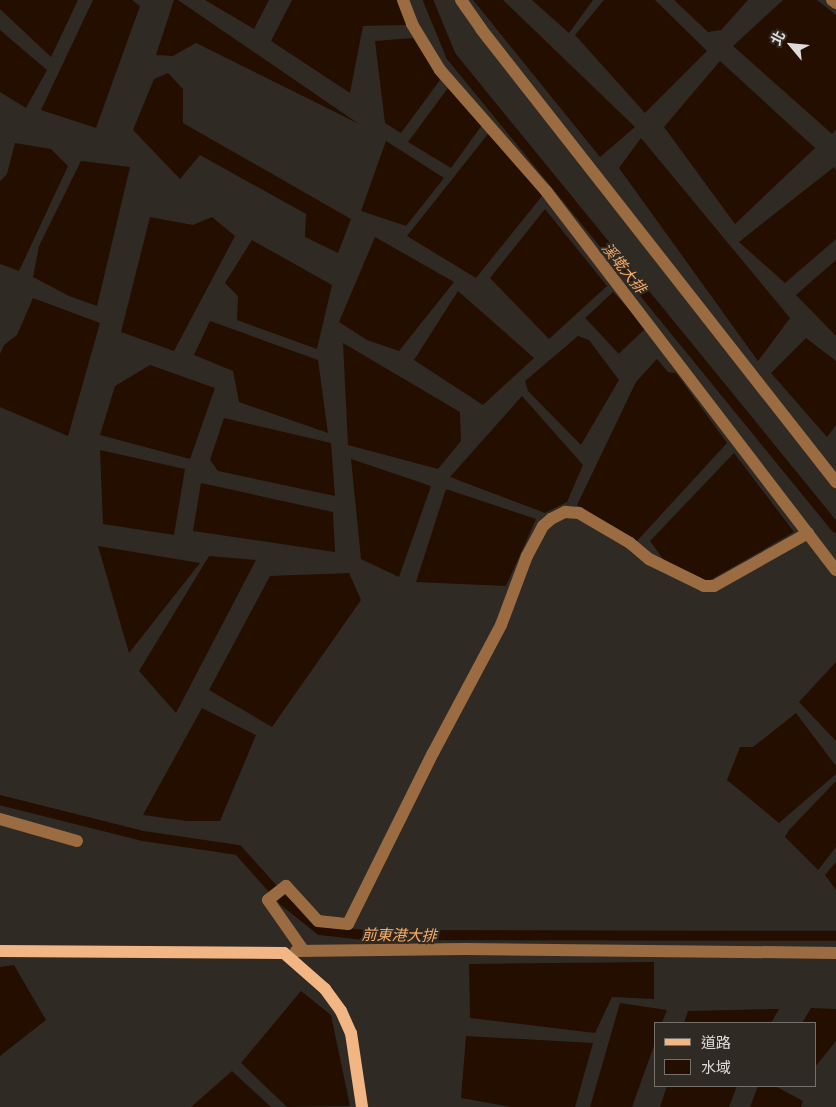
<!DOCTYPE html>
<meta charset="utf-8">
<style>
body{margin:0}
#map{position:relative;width:836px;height:1107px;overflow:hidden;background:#302a24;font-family:Merriweather,"Noto Sans TC",serif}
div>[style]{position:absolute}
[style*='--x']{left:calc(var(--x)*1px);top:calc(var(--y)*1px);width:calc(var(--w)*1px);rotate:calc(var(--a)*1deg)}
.water>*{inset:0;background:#240e00;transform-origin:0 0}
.canal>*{height:10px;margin:-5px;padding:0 5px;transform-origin:5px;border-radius:5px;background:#240e00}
.minor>*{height:12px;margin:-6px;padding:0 6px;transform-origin:6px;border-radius:6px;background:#9b6c42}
.major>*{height:12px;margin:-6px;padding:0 6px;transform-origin:6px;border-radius:6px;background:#f2b684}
span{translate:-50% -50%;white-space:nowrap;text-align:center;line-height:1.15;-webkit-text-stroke:4px #302a24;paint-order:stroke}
.water-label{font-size:15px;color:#f9ac67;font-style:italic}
.legend{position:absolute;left:654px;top:1022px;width:162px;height:65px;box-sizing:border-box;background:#302a24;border:1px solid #76716c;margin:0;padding:6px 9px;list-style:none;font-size:15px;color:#dfdbd7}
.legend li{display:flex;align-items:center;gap:10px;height:25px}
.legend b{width:25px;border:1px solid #76716c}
.north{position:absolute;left:766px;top:20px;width:50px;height:50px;-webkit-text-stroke:4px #302a24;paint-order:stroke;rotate:298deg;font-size:14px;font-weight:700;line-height:20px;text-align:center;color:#dfdbd7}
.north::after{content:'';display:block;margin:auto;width:18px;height:22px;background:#dfdbd7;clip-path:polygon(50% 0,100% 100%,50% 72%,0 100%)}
</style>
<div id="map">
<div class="water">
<i style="clip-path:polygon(0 0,78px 0,51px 57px,0 9px)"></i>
<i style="clip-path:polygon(93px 0,132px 0,140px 6px,96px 128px,41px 110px)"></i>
<i style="clip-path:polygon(174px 0,178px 0,359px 124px,196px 43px,173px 56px,156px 55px)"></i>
<i style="clip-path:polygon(205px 0,269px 0,254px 29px)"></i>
<i style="clip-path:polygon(292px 0,398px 0,407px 25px,363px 26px,350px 93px,271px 41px)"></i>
<i style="clip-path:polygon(473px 0,503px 0,635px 127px,600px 157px)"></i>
<i style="clip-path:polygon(532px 0,593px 0,569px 33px)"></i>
<i style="clip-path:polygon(604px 0,655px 0,707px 51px,645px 113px,575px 35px)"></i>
<i style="clip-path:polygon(674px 0,748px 0,721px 30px,708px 32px)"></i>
<i style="clip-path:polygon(783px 0,817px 0,836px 15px,836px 130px,832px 134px,733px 46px)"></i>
<i style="clip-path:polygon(0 30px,47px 70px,26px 108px,0 92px)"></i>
<i style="clip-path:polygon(413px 38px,440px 80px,401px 133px,385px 123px,375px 41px)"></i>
<i style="clip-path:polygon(720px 61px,815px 148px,735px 224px,664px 127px)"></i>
<i style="clip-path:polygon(168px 73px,183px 89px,183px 123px,351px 219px,338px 253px,305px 237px,306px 214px,200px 155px,180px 179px,133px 130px,154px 79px)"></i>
<i style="clip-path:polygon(448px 88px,482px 125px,451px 168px,408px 142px)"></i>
<i style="clip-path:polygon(488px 134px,546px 191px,476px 278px,407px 236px)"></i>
<i style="clip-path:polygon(641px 138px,790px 318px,758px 361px,619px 168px)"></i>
<i style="clip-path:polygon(386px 141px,444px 178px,406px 226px,361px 211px)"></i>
<i style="clip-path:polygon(15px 143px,51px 149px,68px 166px,19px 271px,0 264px,0 181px,7px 174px)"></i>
<i style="clip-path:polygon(81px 161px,130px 167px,97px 306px,69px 296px,33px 277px,39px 246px)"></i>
<i style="clip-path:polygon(834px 167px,836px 170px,836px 239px,785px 283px,739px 242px)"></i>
<i style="clip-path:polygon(545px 209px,607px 286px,549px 339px,490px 278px)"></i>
<i style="clip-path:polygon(150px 217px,193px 225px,212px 217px,235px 236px,174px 351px,121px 332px)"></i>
<i style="clip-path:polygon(375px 237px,454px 282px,399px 351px,367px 340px,339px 322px)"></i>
<i style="clip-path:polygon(252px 240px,332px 285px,317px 349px,237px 320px,238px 296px,225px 283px)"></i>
<i style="clip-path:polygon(836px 260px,836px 336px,796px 295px)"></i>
<i style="clip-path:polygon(458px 291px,534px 358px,483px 405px,414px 360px)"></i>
<i style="left:613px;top:292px;width:49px;height:38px;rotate:47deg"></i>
<i style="clip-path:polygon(33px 298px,100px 323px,68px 436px,0 407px,0 354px,4px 345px,17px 335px)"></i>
<i style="clip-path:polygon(210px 321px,318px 360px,328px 433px,239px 402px,233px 371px,194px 355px)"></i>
<i style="clip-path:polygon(578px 336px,589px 340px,619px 380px,581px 445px,528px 391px,525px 381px)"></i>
<i style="clip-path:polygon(806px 338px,836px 361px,836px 425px,827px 437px,771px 373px)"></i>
<i style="clip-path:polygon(343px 343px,460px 412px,461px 441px,438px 469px,348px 445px)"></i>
<i style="clip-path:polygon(657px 359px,668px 372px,676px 373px,727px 443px,636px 542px,577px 505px,636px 382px)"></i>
<i style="clip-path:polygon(150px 365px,215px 388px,190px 459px,100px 435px,115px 386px)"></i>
<i style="clip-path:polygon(522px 396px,583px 465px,567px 502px,545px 513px,450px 477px)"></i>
<i style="clip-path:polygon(224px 418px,331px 443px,335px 496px,218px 471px,210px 460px)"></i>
<i style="clip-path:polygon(100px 450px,185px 469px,174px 535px,103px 524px)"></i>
<i style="clip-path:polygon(734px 453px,794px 532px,703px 584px,663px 559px,650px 541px)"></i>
<i style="clip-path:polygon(351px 459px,431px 486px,399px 577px,361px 559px)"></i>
<i style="clip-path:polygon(201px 483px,333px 512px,335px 552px,193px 531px)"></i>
<i style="clip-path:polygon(446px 489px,536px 519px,506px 586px,416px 582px)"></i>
<i style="clip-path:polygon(98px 546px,200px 563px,129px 653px)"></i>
<i style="clip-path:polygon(209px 556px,256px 560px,176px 713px,139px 671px)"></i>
<i style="clip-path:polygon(349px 573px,361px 600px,272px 727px,209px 690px,270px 576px)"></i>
<i style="clip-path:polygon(836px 662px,836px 741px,799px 702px)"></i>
<i style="clip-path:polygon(202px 708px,256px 735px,220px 821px,187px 821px,143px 815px)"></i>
<i style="clip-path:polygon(796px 713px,836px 766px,836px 774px,779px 823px,727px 780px,740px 747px,753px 747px)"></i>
<i style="clip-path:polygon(836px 781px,836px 847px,818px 870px,785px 837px,789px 830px)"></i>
<i style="clip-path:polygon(836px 862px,836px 890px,825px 875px)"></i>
<i style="clip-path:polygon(654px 962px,654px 999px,612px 997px,595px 1033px,470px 1018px,469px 964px)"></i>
<i style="clip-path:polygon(14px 965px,46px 1020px,0 1056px,0 967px)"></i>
<i style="clip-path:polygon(301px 991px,331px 1015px,350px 1106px,287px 1107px,241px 1063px)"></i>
<i style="clip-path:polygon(620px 1003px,667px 1010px,662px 1023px,655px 1023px,655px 1043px,632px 1107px,590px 1107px)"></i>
<i style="clip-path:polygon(811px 1008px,836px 1009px,836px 1041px,815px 1067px,815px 1023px,802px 1023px)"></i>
<i style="clip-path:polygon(779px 1009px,771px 1023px,684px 1023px,688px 1011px)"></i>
<i style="clip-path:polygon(466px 1036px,593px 1043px,575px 1107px,511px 1107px,461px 1098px)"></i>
<i style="clip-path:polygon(232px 1071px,271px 1107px,191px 1107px)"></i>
<i style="clip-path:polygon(667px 1086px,737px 1086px,729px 1107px,660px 1107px)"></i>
<i style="clip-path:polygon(758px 1086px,775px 1086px,803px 1101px,801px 1107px,750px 1107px)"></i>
</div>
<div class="canal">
<i style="--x:428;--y:0;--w:61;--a:67.7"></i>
<i style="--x:451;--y:56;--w:609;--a:50.8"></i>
<i style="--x:0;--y:800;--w:147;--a:14.1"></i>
<i style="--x:143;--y:836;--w:96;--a:8.4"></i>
<i style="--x:238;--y:850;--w:69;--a:48"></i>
<i style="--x:284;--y:901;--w:46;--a:38.9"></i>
<i style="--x:320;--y:930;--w:44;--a:6.5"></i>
<i style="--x:364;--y:935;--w:472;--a:0.1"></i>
</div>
<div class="minor">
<i style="--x:403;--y:0;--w:26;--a:69"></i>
<i style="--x:412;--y:24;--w:54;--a:58.7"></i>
<i style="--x:440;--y:70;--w:161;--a:48.8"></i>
<i style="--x:546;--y:191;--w:477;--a:52.6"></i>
<i style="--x:461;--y:0;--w:35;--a:55"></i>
<i style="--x:481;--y:29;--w:576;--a:51.92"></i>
<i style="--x:832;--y:0;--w:5;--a:37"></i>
<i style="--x:0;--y:819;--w:80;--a:15.9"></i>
<i style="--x:303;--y:950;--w:61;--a:-125"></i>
<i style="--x:268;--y:900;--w:23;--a:-38"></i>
<i style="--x:286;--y:886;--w:47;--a:47.6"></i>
<i style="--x:318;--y:921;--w:30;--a:6"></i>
<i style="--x:348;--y:924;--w:191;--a:-63.6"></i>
<i style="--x:433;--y:753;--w:145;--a:-62"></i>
<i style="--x:501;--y:625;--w:74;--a:-69.4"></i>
<i style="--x:527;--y:556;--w:34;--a:-62"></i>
<i style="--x:543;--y:526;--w:11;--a:-41"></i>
<i style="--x:551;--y:519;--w:16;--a:-27"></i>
<i style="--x:565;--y:512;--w:14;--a:4"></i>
<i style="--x:579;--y:513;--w:59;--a:30.5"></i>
<i style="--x:630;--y:543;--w:25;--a:40"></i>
<i style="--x:649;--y:559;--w:61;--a:26.1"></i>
<i style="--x:704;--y:586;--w:10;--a:0"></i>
<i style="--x:714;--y:586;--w:108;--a:-29.4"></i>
<i style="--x:296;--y:951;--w:169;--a:-0.7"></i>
<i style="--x:465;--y:949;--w:371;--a:0.6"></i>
</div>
<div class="major">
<i style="--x:0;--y:951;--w:284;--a:0.4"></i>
<i style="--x:284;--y:953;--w:55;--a:41.3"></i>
<i style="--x:325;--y:989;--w:27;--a:54"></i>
<i style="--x:341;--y:1011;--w:24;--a:66"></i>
<i style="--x:351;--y:1033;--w:75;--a:81.5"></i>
</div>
<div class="water-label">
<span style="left:624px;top:268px;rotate:51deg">溪墘大排</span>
<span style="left:399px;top:935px;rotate:1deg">前東港大排</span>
</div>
<ul class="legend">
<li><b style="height:6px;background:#f2b684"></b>道路</li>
<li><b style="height:14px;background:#240e00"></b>水域</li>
</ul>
<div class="north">北</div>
</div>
